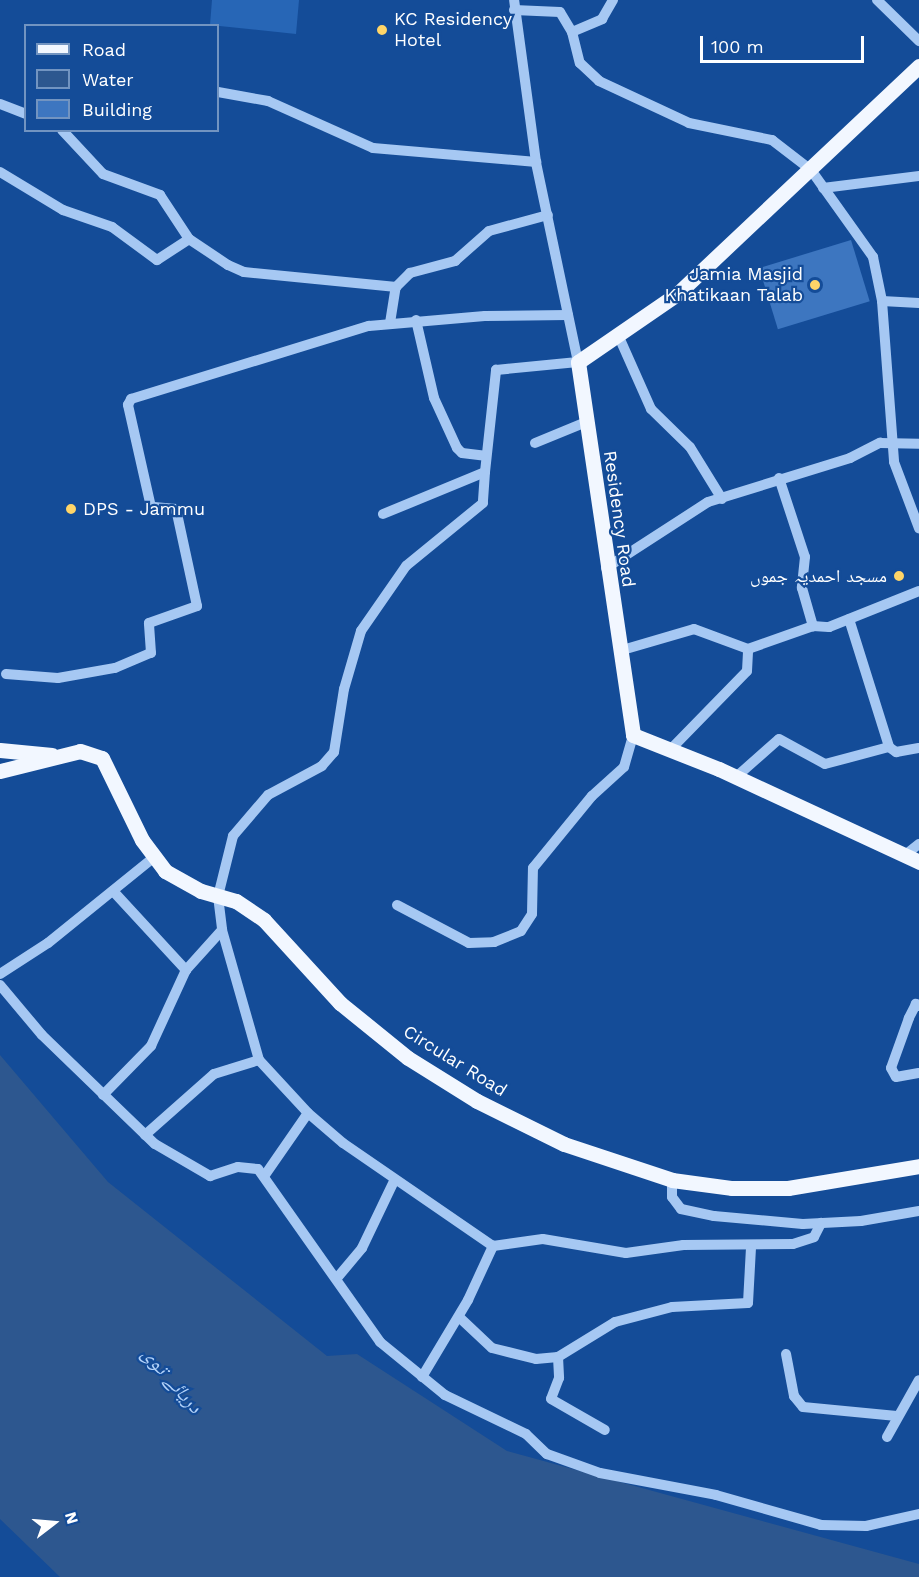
<!DOCTYPE html>
<meta charset="utf-8">
<style>
body{margin:0}
#map{position:relative;width:919px;height:1577px;overflow:hidden;background:#144c98;font-family:"Work Sans","Noto Naskh Arabic",sans-serif}
div>[style]{position:absolute}
[style*='--x']{left:calc(var(--x)*1px);top:calc(var(--y)*1px);width:calc(var(--w)*1px);rotate:calc(var(--a)*1deg)}
.green>*{inset:0;background:#2766b6}
.water>*{inset:0;background:#2d578f}
.building>*{inset:0;background:#3d76c0;transform-origin:0 0}
.minor>*{height:10px;margin:-5px;padding:0 5px;transform-origin:5px;border-radius:5px;background:#a6c8f3}
.major>*{height:15px;margin:-7.5px;padding:0 7.5px;transform-origin:7.5px;border-radius:7.5px;background:#f2f7ff}
.dots>*{width:16px;height:16px;translate:-50% -50%;box-sizing:border-box;border:3px solid #144c98;border-radius:50%}
span{translate:-50% -50%;white-space:nowrap;text-align:center;line-height:1.15;-webkit-text-stroke:4.5px #144c98;paint-order:stroke}
.poi-label{font-size:18px;color:#fff}
.left{translate:0 -50%;text-align:left}
.right{translate:-100% -50%;text-align:right}
.street-label{font-size:18px;color:#fff}
.water-label{font-size:20px;color:#b3d2f9;font-style:italic}
.legend{position:absolute;left:24px;top:24px;width:195px;height:108px;box-sizing:border-box;background:#144c98;border:2px solid #7294c1;margin:0;padding:8px 10px;list-style:none;font-size:18px;color:#fff}
.legend li{display:flex;align-items:center;gap:12px;height:30px}
.legend b{width:30px;border:2px solid #7294c1}
.north{position:absolute;left:24px;top:1493px;width:60px;height:60px;-webkit-text-stroke:4px #144c98;paint-order:stroke;rotate:74deg;font-size:16px;font-weight:700;line-height:24px;text-align:center;color:#fff}
.north::after{content:'';display:block;margin:auto;width:21px;height:27px;background:#fff;clip-path:polygon(50% 0,100% 100%,50% 72%,0 100%)}
.scale{position:absolute;left:700px;top:36px;width:164px;height:27px;box-sizing:border-box;border:3px solid #fff;border-top:0;padding-left:8px;font-size:18px;line-height:21px;white-space:nowrap;color:#fff;-webkit-text-stroke:4px #144c98;paint-order:stroke}
</style>
<div id="map">
<div class="green">
<i style="clip-path:polygon(212px 0,299px 0,296px 34px,210px 25px)"></i>
</div>
<div class="water">
<i style="clip-path:polygon(0 1055px,108px 1182px,327px 1356px,357px 1354px,507px 1451px,919px 1564px,919px 1577px,60px 1577px,0 1519px)"></i>
</div>
<div class="building">
<i style="left:851px;top:240px;width:64px;height:96px;rotate:73deg"></i>
</div>
<div class="minor">
<i style="--x:877;--y:0;--w:59;--a:44.3"></i>
<i style="--x:514;--y:10;--w:46;--a:2.5"></i>
<i style="--x:560;--y:12;--w:23;--a:59"></i>
<i style="--x:572;--y:32;--w:32;--a:76"></i>
<i style="--x:580;--y:63;--w:26;--a:43"></i>
<i style="--x:599;--y:81;--w:99;--a:25"></i>
<i style="--x:689;--y:123;--w:85;--a:11.6"></i>
<i style="--x:772;--y:140;--w:49;--a:37.6"></i>
<i style="--x:811;--y:170;--w:107;--a:54.5"></i>
<i style="--x:873;--y:257;--w:45;--a:78.4"></i>
<i style="--x:882;--y:301;--w:161;--a:85.7"></i>
<i style="--x:894;--y:462;--w:71;--a:69.3"></i>
<i style="--x:572;--y:32;--w:33;--a:-23"></i>
<i style="--x:602;--y:19;--w:22;--a:-60"></i>
<i style="--x:218;--y:92;--w:51;--a:10.2"></i>
<i style="--x:268;--y:101;--w:115;--a:24.1"></i>
<i style="--x:373;--y:148;--w:164;--a:4.9"></i>
<i style="--x:0;--y:104;--w:28;--a:21"></i>
<i style="--x:62;--y:130;--w:60;--a:47"></i>
<i style="--x:103;--y:174;--w:61;--a:20.2"></i>
<i style="--x:160;--y:195;--w:53;--a:56.6"></i>
<i style="--x:189;--y:239;--w:47;--a:33.7"></i>
<i style="--x:228;--y:265;--w:17;--a:24"></i>
<i style="--x:244;--y:272;--w:153;--a:5.6"></i>
<i style="--x:0;--y:172;--w:74;--a:31.1"></i>
<i style="--x:63;--y:210;--w:52;--a:19.1"></i>
<i style="--x:112;--y:227;--w:56;--a:36.3"></i>
<i style="--x:157;--y:260;--w:38;--a:-33"></i>
<i style="--x:823;--y:188;--w:97;--a:-7.1"></i>
<i style="--x:882;--y:301;--w:37;--a:3"></i>
<i style="--x:416;--y:320;--w:80;--a:77"></i>
<i style="--x:434;--y:398;--w:55;--a:65.3"></i>
<i style="--x:457;--y:448;--w:7;--a:45"></i>
<i style="--x:462;--y:453;--w:23;--a:7"></i>
<i style="--x:390;--y:323;--w:36;--a:-81"></i>
<i style="--x:396;--y:287;--w:20;--a:-45"></i>
<i style="--x:410;--y:273;--w:47;--a:-14.9"></i>
<i style="--x:455;--y:261;--w:45;--a:-41.4"></i>
<i style="--x:489;--y:231;--w:61;--a:-15.2"></i>
<i style="--x:619;--y:337;--w:79;--a:66"></i>
<i style="--x:651;--y:409;--w:54;--a:44.3"></i>
<i style="--x:690;--y:447;--w:61;--a:58.4"></i>
<i style="--x:535;--y:443;--w:55;--a:-22.4"></i>
<i style="--x:485;--y:472;--w:103;--a:-83.8"></i>
<i style="--x:496;--y:370;--w:82;--a:-5.6"></i>
<i style="--x:578;--y:362;--w:204;--a:-101.9"></i>
<i style="--x:536;--y:162;--w:163;--a:-97.7"></i>
<i style="--x:779;--y:478;--w:83;--a:71.8"></i>
<i style="--x:805;--y:557;--w:31;--a:96"></i>
<i style="--x:802;--y:588;--w:40;--a:74"></i>
<i style="--x:383;--y:514;--w:110;--a:-22.4"></i>
<i style="--x:485;--y:472;--w:31;--a:94"></i>
<i style="--x:483;--y:503;--w:99;--a:140.7"></i>
<i style="--x:406;--y:566;--w:79;--a:124.7"></i>
<i style="--x:361;--y:631;--w:60;--a:106.3"></i>
<i style="--x:344;--y:689;--w:64;--a:99"></i>
<i style="--x:334;--y:752;--w:18;--a:131"></i>
<i style="--x:322;--y:766;--w:61;--a:151.8"></i>
<i style="--x:268;--y:795;--w:54;--a:130.5"></i>
<i style="--x:233;--y:836;--w:62;--a:104"></i>
<i style="--x:218;--y:896;--w:34;--a:83"></i>
<i style="--x:222;--y:930;--w:135;--a:74.1"></i>
<i style="--x:259;--y:1060;--w:72;--a:47.2"></i>
<i style="--x:308;--y:1113;--w:46;--a:40.6"></i>
<i style="--x:343;--y:1143;--w:182;--a:34.5"></i>
<i style="--x:493;--y:1246;--w:50;--a:-8"></i>
<i style="--x:543;--y:1239;--w:84;--a:9.6"></i>
<i style="--x:626;--y:1253;--w:58;--a:-8"></i>
<i style="--x:683;--y:1245;--w:110;--a:-0.5"></i>
<i style="--x:793;--y:1244;--w:22;--a:-18"></i>
<i style="--x:814;--y:1237;--w:16;--a:-63"></i>
<i style="--x:606;--y:568;--w:121;--a:-32.9"></i>
<i style="--x:708;--y:502;--w:149;--a:-17.2"></i>
<i style="--x:850;--y:458;--w:34;--a:-27"></i>
<i style="--x:880;--y:443;--w:39;--a:1"></i>
<i style="--x:849;--y:619;--w:134;--a:72.6"></i>
<i style="--x:889;--y:747;--w:9;--a:36"></i>
<i style="--x:896;--y:752;--w:23;--a:-10"></i>
<i style="--x:619;--y:651;--w:78;--a:-16.3"></i>
<i style="--x:694;--y:629;--w:58;--a:20.3"></i>
<i style="--x:748;--y:649;--w:69;--a:-19.5"></i>
<i style="--x:813;--y:626;--w:16;--a:4"></i>
<i style="--x:829;--y:627;--w:97;--a:-21.8"></i>
<i style="--x:6;--y:674;--w:52;--a:4.4"></i>
<i style="--x:58;--y:678;--w:58;--a:-10"></i>
<i style="--x:115;--y:668;--w:39;--a:-23"></i>
<i style="--x:151;--y:653;--w:30;--a:-94"></i>
<i style="--x:149;--y:623;--w:51;--a:-19.5"></i>
<i style="--x:197;--y:606;--w:99;--a:-102.2"></i>
<i style="--x:176;--y:509;--w:25;--a:-175"></i>
<i style="--x:151;--y:507;--w:105;--a:-102.7"></i>
<i style="--x:128;--y:405;--w:7;--a:-63"></i>
<i style="--x:131;--y:399;--w:249;--a:-17.1"></i>
<i style="--x:369;--y:326;--w:116;--a:-4.9"></i>
<i style="--x:485;--y:316;--w:83;--a:-0.7"></i>
<i style="--x:670;--y:750;--w:110;--a:-45.7"></i>
<i style="--x:747;--y:671;--w:22;--a:-87"></i>
<i style="--x:736;--y:777;--w:57;--a:-41.5"></i>
<i style="--x:779;--y:739;--w:52;--a:28.5"></i>
<i style="--x:825;--y:764;--w:66;--a:-14.9"></i>
<i style="--x:904;--y:856;--w:19;--a:-39"></i>
<i style="--x:113;--y:891;--w:108;--a:47.3"></i>
<i style="--x:397;--y:905;--w:81;--a:27.8"></i>
<i style="--x:469;--y:943;--w:25;--a:-2"></i>
<i style="--x:494;--y:942;--w:29;--a:-22"></i>
<i style="--x:521;--y:931;--w:20;--a:-57"></i>
<i style="--x:532;--y:914;--w:46;--a:-88.8"></i>
<i style="--x:533;--y:868;--w:93;--a:-50.7"></i>
<i style="--x:592;--y:796;--w:43;--a:-42.2"></i>
<i style="--x:624;--y:767;--w:33;--a:-74"></i>
<i style="--x:0;--y:974;--w:57;--a:-32.9"></i>
<i style="--x:48;--y:943;--w:135;--a:-39"></i>
<i style="--x:0;--y:985;--w:65;--a:50"></i>
<i style="--x:42;--y:1035;--w:157;--a:44"></i>
<i style="--x:155;--y:1144;--w:64;--a:30.2"></i>
<i style="--x:210;--y:1176;--w:29;--a:-18"></i>
<i style="--x:238;--y:1167;--w:20;--a:6"></i>
<i style="--x:258;--y:1169;--w:212;--a:54.8"></i>
<i style="--x:380;--y:1342;--w:84;--a:39.2"></i>
<i style="--x:445;--y:1395;--w:90;--a:25.7"></i>
<i style="--x:526;--y:1434;--w:29;--a:44"></i>
<i style="--x:547;--y:1454;--w:56;--a:19.7"></i>
<i style="--x:600;--y:1473;--w:118;--a:10.7"></i>
<i style="--x:716;--y:1495;--w:109;--a:15.9"></i>
<i style="--x:821;--y:1525;--w:45;--a:1.3"></i>
<i style="--x:866;--y:1526;--w:54;--a:-12.8"></i>
<i style="--x:919;--y:1006;--w:4;--a:-146"></i>
<i style="--x:916;--y:1004;--w:16;--a:117"></i>
<i style="--x:909;--y:1018;--w:53;--a:109.8"></i>
<i style="--x:891;--y:1068;--w:10;--a:61"></i>
<i style="--x:896;--y:1077;--w:23;--a:-10"></i>
<i style="--x:103;--y:1095;--w:69;--a:-45.6"></i>
<i style="--x:151;--y:1046;--w:84;--a:-65.3"></i>
<i style="--x:186;--y:970;--w:54;--a:-48"></i>
<i style="--x:145;--y:1135;--w:92;--a:-41.5"></i>
<i style="--x:214;--y:1074;--w:47;--a:-17.3"></i>
<i style="--x:265;--y:1175;--w:75;--a:-55.3"></i>
<i style="--x:672;--y:1180;--w:17;--a:90"></i>
<i style="--x:672;--y:1197;--w:15;--a:53"></i>
<i style="--x:681;--y:1209;--w:34;--a:12"></i>
<i style="--x:714;--y:1216;--w:89;--a:5.1"></i>
<i style="--x:803;--y:1224;--w:58;--a:-3"></i>
<i style="--x:861;--y:1221;--w:59;--a:-9.8"></i>
<i style="--x:337;--y:1278;--w:39;--a:-50"></i>
<i style="--x:362;--y:1248;--w:76;--a:-64.4"></i>
<i style="--x:459;--y:1317;--w:45;--a:43.2"></i>
<i style="--x:492;--y:1348;--w:45;--a:14"></i>
<i style="--x:536;--y:1359;--w:22;--a:-5"></i>
<i style="--x:558;--y:1357;--w:67;--a:-31.6"></i>
<i style="--x:615;--y:1322;--w:59;--a:-14.7"></i>
<i style="--x:672;--y:1307;--w:76;--a:-3"></i>
<i style="--x:748;--y:1303;--w:56;--a:-86.9"></i>
<i style="--x:786;--y:1354;--w:43;--a:79.2"></i>
<i style="--x:794;--y:1396;--w:14;--a:51"></i>
<i style="--x:803;--y:1407;--w:94;--a:5.5"></i>
<i style="--x:558;--y:1357;--w:21;--a:87"></i>
<i style="--x:559;--y:1378;--w:22;--a:111"></i>
<i style="--x:551;--y:1399;--w:62;--a:29.9"></i>
<i style="--x:422;--y:1377;--w:90;--a:-59.1"></i>
<i style="--x:468;--y:1300;--w:60;--a:-65.2"></i>
<i style="--x:887;--y:1437;--w:65;--a:-60.7"></i>
</div>
<div class="major">
<i style="--x:919;--y:66;--w:332;--a:136.7"></i>
<i style="--x:677;--y:294;--w:120;--a:145.5"></i>
<i style="--x:578;--y:362;--w:377;--a:81.6"></i>
<i style="--x:633;--y:735;--w:92;--a:21.6"></i>
<i style="--x:719;--y:769;--w:221;--a:24.9"></i>
<i style="--x:0;--y:750;--w:52;--a:5.5"></i>
<i style="--x:0;--y:771;--w:82;--a:-14"></i>
<i style="--x:80;--y:751;--w:23;--a:18"></i>
<i style="--x:102;--y:758;--w:91;--a:64"></i>
<i style="--x:142;--y:840;--w:39;--a:53"></i>
<i style="--x:165;--y:871;--w:41;--a:29.1"></i>
<i style="--x:201;--y:891;--w:36;--a:16"></i>
<i style="--x:236;--y:901;--w:34;--a:34"></i>
<i style="--x:264;--y:920;--w:113;--a:47.5"></i>
<i style="--x:340;--y:1003;--w:87;--a:39"></i>
<i style="--x:408;--y:1058;--w:81;--a:31.9"></i>
<i style="--x:477;--y:1101;--w:97;--a:26.3"></i>
<i style="--x:564;--y:1144;--w:114;--a:18.4"></i>
<i style="--x:672;--y:1180;--w:61;--a:7.6"></i>
<i style="--x:732;--y:1188;--w:56;--a:0"></i>
<i style="--x:788;--y:1188;--w:133;--a:-9.5"></i>
</div>
<div class="dots">
<i style="left:382px;top:30px;background:#ffd568"></i>
<i style="left:815px;top:285px;background:#ffd568"></i>
<i style="left:71px;top:509px;background:#ffd568"></i>
<i style="left:899px;top:576px;background:#ffd568"></i>
</div>
<div class="poi-label">
<span class="left" style="left:394px;top:30px">KC Residency<br>Hotel</span>
<span class="right" style="left:803px;top:285px">Jamia Masjid<br>Khatikaan Talab</span>
<span class="left" style="left:83px;top:509px">DPS - Jammu</span>
<span class="right" style="left:887px;top:576px">مسجد احمدیہ جموں</span>
</div>
<div class="street-label">
<span style="left:619px;top:519px;rotate:82deg">Residency Road</span>
<span style="left:455px;top:1061px;rotate:32deg">Circular Road</span>
</div>
<div class="water-label">
<span style="left:172px;top:1380px;rotate:49deg">دریائے توی</span>
</div>
<ul class="legend">
<li><b style="height:8px;background:#f2f7ff"></b>Road</li>
<li><b style="height:16px;background:#2d578f"></b>Water</li>
<li><b style="height:16px;background:#3d76c0"></b>Building</li>
</ul>
<div class="north">N</div>
<div class="scale">100 m</div>
</div>
